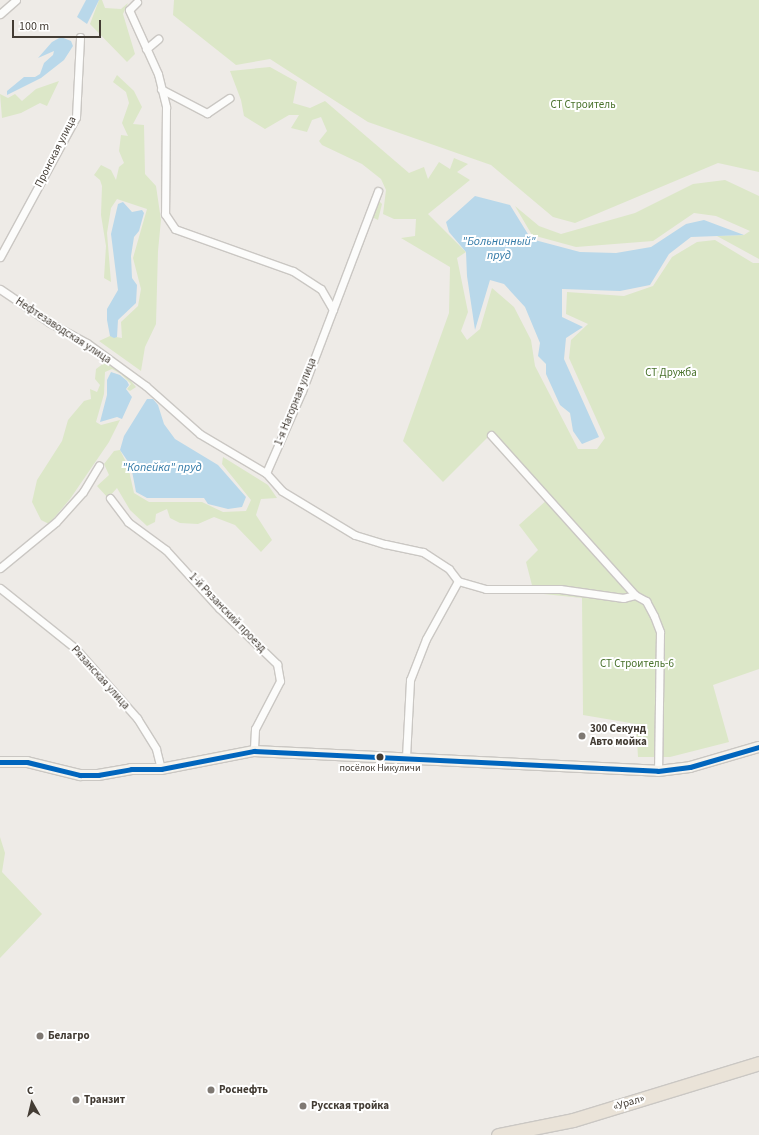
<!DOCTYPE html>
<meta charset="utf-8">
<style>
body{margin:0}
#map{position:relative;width:759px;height:1135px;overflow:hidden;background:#eeebe7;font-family:"Source Sans 3",sans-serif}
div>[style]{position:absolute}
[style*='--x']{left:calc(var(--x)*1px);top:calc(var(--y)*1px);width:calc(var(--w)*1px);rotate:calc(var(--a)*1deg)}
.green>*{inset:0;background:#dce7c8}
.water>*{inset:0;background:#b9d8ea}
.roads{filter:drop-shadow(1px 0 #cac7c3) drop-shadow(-1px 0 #cac7c3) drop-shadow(0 1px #cac7c3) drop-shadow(0 -1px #cac7c3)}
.street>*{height:7px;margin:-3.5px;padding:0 3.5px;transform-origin:3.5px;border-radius:3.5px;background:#fcfcfb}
.secondary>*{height:10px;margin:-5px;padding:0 5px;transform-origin:5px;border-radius:5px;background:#f5f3ed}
.highway>*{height:13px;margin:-6.5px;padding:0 6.5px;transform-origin:6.5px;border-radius:6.5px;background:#eae3d8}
.bus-1>*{height:5px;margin:-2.5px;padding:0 2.5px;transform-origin:2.5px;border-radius:2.5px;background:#0065bd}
.dots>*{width:11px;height:11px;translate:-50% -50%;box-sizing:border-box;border:2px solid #fff;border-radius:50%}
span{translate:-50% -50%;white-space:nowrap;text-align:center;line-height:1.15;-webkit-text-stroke:4px #fff;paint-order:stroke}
.bus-label{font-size:10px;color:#433c34}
.park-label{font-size:11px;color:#48712b}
.street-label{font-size:11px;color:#433c34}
.poi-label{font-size:11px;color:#433c34;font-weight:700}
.left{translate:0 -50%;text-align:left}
.water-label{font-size:12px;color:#347ba8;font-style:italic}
.north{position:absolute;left:12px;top:1083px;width:40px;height:40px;-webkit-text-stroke:3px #fff;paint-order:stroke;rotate:352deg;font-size:11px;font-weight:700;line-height:16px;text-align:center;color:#433c34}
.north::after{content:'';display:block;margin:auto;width:14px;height:18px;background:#433c34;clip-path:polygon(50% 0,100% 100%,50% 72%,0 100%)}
.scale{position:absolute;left:12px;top:20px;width:89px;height:18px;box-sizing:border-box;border:2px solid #433c34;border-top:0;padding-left:5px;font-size:12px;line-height:14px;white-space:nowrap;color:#433c34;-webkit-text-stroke:3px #fff;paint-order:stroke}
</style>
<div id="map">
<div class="green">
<i style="clip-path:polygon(99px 0,102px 0,105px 8px,121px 9px,128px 3px,123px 14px,135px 54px,127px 62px,90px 24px)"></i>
<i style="clip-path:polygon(174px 0,759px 0,759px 172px,718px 163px,575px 223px,553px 217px,491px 165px,368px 122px,270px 59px,236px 65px,173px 15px)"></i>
<i style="clip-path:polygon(270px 67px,297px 82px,293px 103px,310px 108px,325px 101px,409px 173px,424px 167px,428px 179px,439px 162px,450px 169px,454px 158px,468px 164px,457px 172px,470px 180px,428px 214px,466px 252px,457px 258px,468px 312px,461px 331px,467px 340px,480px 329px,492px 288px,514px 307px,531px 340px,535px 366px,578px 449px,597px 449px,605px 438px,569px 358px,571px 340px,588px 324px,566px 314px,567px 292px,624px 296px,653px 286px,672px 257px,697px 242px,715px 240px,753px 263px,759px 263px,759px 669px,713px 685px,729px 742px,670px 757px,638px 757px,636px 724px,583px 715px,582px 598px,534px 593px,526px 562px,538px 550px,519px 525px,548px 499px,490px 435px,443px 482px,403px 441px,449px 313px,450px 267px,401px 238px,415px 236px,416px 219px,394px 219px,383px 214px,386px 190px,381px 179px,362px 164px,322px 145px,319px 141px,327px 131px,321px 117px,312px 120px,307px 132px,291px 128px,299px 115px,289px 115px,265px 129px,244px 116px,241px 100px,230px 71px)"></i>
<i style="clip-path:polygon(117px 75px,134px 91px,142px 107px,133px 124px,144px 125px,145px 174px,156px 186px,161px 220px,158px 251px,156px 324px,145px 347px,141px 371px,99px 341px,110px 336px,122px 338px,121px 322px,138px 306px,141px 289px,133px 258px,147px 209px,117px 199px,111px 208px,107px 233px,111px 282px,104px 278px,106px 246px,101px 215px,102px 186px,100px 180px,94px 175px,101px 165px,111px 170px,116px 180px,119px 167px,124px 163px,119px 151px,121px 135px,128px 136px,122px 123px,129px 103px,126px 92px,113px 82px)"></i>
<i style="clip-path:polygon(59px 81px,47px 106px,40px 103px,21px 113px,2px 118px,0 94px,8px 98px,15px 94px,22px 101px,36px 89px)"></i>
<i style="clip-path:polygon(725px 180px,759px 196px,759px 259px,717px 236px,744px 235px,750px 231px,716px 216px,694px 213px,653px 241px,576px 247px,532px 235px,515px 206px,539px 226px,561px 234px,635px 213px,693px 184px)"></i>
<i style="clip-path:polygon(378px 200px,382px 204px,378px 220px,370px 216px)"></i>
<i style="clip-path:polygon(104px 363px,124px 373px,136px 387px,130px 391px,127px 389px,131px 384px,121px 374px,112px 369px,105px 372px,104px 394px,96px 422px,101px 425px,120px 420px,109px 442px,70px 499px,49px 524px,41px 520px,32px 502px,37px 480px,62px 441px,68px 420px,84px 401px,91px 399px,90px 389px,97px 392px,100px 385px,95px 379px,96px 369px)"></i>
<i style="clip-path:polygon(120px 450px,128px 466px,134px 493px,149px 502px,202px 502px,223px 512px,246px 511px,251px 500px,222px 464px,223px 457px,268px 485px,277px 498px,261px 499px,256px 515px,272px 540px,261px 552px,235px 525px,214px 517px,198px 524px,180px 523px,170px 518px,167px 509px,156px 514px,155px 522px,147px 526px,130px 510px,117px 488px,108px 498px,97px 486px,109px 475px,104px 464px,114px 451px)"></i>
<i style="clip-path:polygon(0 837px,5px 853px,2px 872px,42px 914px,0 958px)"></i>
</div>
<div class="water">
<i style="clip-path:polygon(86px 0,99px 0,87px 24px,77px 17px)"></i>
<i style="clip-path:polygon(61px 37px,71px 41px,73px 46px,64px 60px,41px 78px,7px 95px,7px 91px,24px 77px,35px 77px,40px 74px,44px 63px,53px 55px,54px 51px,38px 58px,52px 42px)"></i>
<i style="clip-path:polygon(475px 196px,510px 205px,531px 239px,580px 252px,616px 253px,651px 247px,686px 224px,704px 220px,744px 235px,691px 237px,669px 254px,650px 285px,620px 291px,562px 289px,562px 317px,583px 327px,566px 338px,564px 359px,599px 437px,582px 444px,573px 431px,570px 413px,560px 405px,546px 374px,546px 364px,538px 356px,540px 343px,525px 307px,504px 284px,490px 280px,475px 330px,467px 276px,466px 252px,449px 232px,446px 222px)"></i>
<i style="clip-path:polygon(123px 202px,132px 212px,142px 210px,144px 213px,139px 231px,134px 237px,131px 256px,132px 278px,137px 285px,136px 303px,118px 320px,117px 337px,114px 338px,110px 336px,107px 320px,107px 309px,118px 290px,111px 234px,118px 204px)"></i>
<i style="clip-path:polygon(111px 372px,120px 375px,127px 381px,129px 385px,126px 389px,132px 397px,122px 419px,117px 417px,100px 422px,107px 395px,107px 380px)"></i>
<i style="clip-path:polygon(147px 399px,153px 399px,158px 405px,164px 424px,175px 439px,218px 465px,246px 497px,242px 507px,228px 509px,208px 504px,204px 498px,147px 498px,136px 492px,131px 466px,120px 450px,124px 436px)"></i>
</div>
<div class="roads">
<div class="street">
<i style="--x:137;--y:2;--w:11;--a:135"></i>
<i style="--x:129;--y:10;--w:70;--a:65.6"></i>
<i style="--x:158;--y:74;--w:34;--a:76"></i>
<i style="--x:166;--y:107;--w:107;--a:90.5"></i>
<i style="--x:165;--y:214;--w:18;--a:56"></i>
<i style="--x:175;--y:229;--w:125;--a:19.6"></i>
<i style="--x:293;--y:271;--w:33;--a:33"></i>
<i style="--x:321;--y:289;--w:24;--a:60"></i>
<i style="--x:0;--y:14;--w:21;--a:-41"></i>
<i style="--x:146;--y:49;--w:16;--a:-40"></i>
<i style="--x:161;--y:89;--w:52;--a:27.6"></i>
<i style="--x:207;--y:113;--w:27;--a:-34"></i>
<i style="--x:0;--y:257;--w:159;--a:-61.5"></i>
<i style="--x:76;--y:117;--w:80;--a:-87.1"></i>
<i style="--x:0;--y:289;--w:60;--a:34.2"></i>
<i style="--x:50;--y:323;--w:42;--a:28.4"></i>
<i style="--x:87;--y:343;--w:73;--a:36.1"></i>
<i style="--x:146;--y:386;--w:72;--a:41.6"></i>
<i style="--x:200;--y:434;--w:77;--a:30.6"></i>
<i style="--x:266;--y:473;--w:24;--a:48"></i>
<i style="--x:282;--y:491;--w:85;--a:31.1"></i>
<i style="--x:355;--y:535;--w:31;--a:17"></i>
<i style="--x:385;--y:544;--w:39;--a:12"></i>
<i style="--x:423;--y:552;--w:31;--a:33"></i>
<i style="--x:449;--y:569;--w:15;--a:53"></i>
<i style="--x:458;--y:581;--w:29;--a:16"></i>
<i style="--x:486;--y:589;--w:74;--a:0"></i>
<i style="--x:560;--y:589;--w:64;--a:8.1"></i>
<i style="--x:623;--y:598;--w:12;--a:-14"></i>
<i style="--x:491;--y:435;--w:215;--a:48"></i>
<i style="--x:635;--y:595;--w:13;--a:29"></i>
<i style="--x:646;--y:601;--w:17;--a:62"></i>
<i style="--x:654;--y:616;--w:17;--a:69"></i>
<i style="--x:660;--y:632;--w:139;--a:90.8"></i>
<i style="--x:266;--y:473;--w:90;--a:-66.3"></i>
<i style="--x:302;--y:391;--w:214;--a:-69.2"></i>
<i style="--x:110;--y:498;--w:30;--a:53"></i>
<i style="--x:128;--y:522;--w:47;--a:36.4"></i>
<i style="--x:166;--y:550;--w:79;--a:47.6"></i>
<i style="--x:219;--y:608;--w:81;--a:44"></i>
<i style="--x:277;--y:664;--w:17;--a:80"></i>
<i style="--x:280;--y:681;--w:54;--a:117.5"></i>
<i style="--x:255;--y:729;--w:22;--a:93"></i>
<i style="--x:0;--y:568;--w:72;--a:-39.4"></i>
<i style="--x:56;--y:522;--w:40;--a:-48"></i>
<i style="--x:83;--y:492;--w:31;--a:-59"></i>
<i style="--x:0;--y:588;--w:96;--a:38.7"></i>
<i style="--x:75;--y:648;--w:94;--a:48.5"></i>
<i style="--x:137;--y:718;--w:36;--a:58"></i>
<i style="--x:156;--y:749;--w:21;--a:76"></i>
<i style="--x:406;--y:757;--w:77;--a:-87"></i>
<i style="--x:410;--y:680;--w:44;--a:-68.7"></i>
<i style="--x:426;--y:639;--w:66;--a:-61.1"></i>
</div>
<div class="secondary">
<i style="--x:0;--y:762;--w:27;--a:0"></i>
<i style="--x:27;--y:762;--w:55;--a:13.8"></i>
<i style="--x:80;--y:775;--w:18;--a:0"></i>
<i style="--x:98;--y:775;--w:34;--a:-10"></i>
<i style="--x:131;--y:769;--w:30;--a:0"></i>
<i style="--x:161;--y:769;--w:95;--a:-11"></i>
<i style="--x:254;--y:751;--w:404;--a:2.8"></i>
<i style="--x:658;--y:771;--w:32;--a:-7"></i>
<i style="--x:690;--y:767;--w:72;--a:-16.2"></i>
</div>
<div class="highway">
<i style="--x:498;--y:1135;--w:76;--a:-11.3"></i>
<i style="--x:573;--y:1120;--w:195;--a:-17"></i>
</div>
</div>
<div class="bus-1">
<i style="--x:0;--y:762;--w:27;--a:0"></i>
<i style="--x:27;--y:762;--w:55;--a:13.8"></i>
<i style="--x:80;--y:775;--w:18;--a:0"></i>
<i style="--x:98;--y:775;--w:34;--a:-10"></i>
<i style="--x:131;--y:769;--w:30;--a:0"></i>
<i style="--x:161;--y:769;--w:95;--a:-11"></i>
<i style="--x:254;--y:751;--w:404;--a:2.8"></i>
<i style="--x:658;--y:771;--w:32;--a:-7"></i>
<i style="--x:690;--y:767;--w:72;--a:-16.2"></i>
</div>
<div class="dots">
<i style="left:582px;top:736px;background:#7f7973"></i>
<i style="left:380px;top:757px;background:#433c34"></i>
<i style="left:40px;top:1036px;background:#7f7973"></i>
<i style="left:211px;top:1090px;background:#7f7973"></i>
<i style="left:76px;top:1100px;background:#7f7973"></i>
<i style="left:303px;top:1106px;background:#7f7973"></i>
</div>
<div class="bus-label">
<span style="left:380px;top:769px">посёлок Никуличи</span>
</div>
<div class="park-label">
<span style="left:583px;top:105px">СТ Строитель</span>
<span style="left:671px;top:373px">СТ Дружба</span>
<span style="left:637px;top:664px">СТ Строитель-6</span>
</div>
<div class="street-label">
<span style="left:56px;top:152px;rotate:-63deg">Пронская улица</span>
<span style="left:63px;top:331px;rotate:33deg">Нефтезаводская улица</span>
<span style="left:296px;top:402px;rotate:-68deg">1-я Нагорная улица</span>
<span style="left:227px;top:613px;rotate:46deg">1-й Рязанский проезд</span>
<span style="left:100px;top:678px;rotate:48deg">Рязанская улица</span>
<span style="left:629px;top:1103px;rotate:-17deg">«Урал»</span>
</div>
<div class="poi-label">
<span class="left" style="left:590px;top:736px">300 Секунд<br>Авто мойка</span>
<span class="left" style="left:48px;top:1036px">Белагро</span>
<span class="left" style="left:219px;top:1090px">Роснефть</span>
<span class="left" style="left:84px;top:1100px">Транзит</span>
<span class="left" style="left:311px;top:1106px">Русская тройка</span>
</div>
<div class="water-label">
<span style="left:499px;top:249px">"Больничный"<br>пруд</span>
<span style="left:162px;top:468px">"Копейка" пруд</span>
</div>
<div class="north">С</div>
<div class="scale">100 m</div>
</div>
